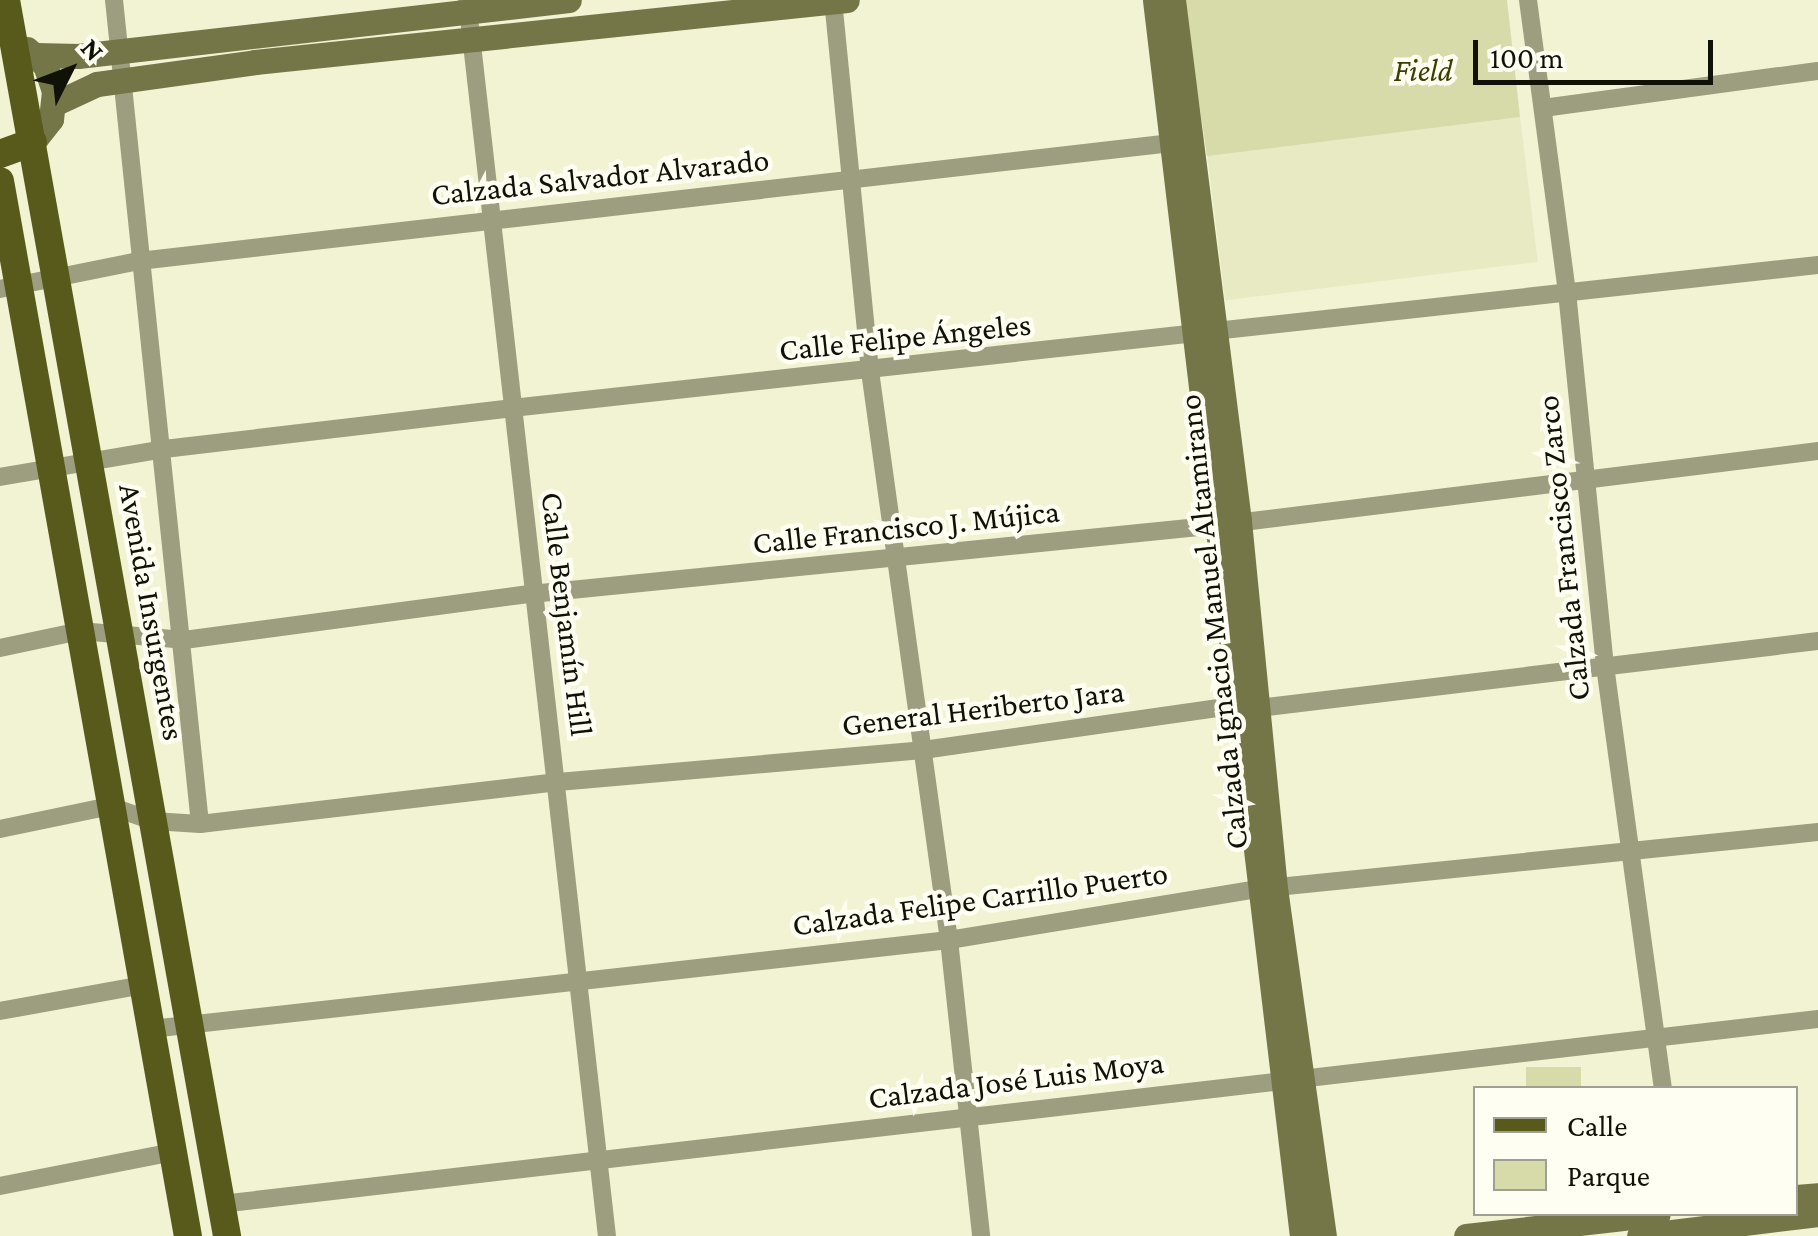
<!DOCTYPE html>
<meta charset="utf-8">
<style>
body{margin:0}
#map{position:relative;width:1818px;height:1236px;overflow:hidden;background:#f1f3d2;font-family:"Crimson Pro",serif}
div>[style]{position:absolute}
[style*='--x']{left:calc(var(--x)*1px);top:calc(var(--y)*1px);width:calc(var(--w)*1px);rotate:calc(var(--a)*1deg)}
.built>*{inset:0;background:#e7eac2;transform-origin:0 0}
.green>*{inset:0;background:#d7daa9;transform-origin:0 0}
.street>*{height:18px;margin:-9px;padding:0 9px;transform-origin:9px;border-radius:9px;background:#9c9e7f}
.secondary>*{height:25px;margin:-12.5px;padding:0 12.5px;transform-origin:12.5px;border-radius:12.5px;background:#747648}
.primary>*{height:28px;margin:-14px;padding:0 14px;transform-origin:14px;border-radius:14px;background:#585a1c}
span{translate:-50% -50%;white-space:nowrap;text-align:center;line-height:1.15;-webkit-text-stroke:9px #fefff2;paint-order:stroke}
.park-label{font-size:32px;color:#3c3e01;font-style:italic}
.street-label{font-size:32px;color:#111207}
.legend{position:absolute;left:1473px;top:1086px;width:325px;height:130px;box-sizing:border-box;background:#fefff2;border:2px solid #9fa094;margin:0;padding:12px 18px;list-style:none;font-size:30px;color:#111207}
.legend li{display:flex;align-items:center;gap:20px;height:50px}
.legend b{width:50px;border:2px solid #9fa094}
.north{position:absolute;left:20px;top:20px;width:100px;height:100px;-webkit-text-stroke:8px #fefff2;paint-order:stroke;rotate:48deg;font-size:28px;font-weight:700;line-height:40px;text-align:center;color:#111207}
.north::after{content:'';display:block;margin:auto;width:35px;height:45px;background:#111207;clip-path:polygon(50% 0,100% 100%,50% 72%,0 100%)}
.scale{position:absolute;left:1473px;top:40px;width:240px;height:45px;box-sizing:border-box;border:5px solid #111207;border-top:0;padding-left:12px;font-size:30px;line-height:35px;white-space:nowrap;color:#111207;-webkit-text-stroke:8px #fefff2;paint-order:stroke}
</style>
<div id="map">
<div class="built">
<i style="left:1520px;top:117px;width:146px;height:315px;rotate:83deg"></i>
</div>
<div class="green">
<i style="clip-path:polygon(1184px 0,1507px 0,1520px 117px,1207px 156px)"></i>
<i style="left:1526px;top:1067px;width:55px;height:22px"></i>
</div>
<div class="street">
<i style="--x:114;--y:0;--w:828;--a:84.04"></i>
<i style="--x:467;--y:0;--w:1244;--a:83.54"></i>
<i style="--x:833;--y:0;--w:373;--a:84.3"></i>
<i style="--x:870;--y:371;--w:574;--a:82.1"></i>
<i style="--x:949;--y:940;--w:298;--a:83.8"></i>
<i style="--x:1528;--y:0;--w:295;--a:82.4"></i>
<i style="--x:1567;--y:292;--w:376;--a:84.2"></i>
<i style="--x:1605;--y:666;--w:426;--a:82.2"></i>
<i style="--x:1543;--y:108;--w:277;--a:-7.7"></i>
<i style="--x:0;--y:289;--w:142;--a:-11.4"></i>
<i style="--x:139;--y:261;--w:1048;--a:-6.52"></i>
<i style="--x:0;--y:477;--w:166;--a:-9.7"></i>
<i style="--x:164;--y:449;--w:350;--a:-6.7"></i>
<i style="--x:512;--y:408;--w:1314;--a:-6.25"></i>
<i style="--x:0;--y:648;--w:82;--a:-12"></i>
<i style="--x:80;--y:631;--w:104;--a:4.9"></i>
<i style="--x:184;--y:640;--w:350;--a:-7.6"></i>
<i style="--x:531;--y:594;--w:691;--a:-5.73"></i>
<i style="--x:1219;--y:525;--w:604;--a:-7.04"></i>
<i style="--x:0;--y:829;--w:112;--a:-11.8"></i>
<i style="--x:110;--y:806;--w:46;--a:19.2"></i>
<i style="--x:153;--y:821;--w:47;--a:3.7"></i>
<i style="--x:200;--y:824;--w:360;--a:-6.7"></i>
<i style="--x:558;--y:782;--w:366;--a:-5"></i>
<i style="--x:923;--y:750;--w:320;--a:-8.1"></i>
<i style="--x:1240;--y:705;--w:18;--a:9"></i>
<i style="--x:1258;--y:708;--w:564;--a:-6.82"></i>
<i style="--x:0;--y:1011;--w:145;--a:-10.3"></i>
<i style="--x:151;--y:1029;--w:803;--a:-6.36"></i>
<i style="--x:949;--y:940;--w:312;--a:-9.4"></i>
<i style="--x:1257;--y:889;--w:564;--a:-5.8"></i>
<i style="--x:0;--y:1186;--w:176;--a:-11.1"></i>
<i style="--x:221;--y:1204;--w:1608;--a:-6.61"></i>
</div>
<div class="secondary">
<i style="--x:1155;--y:0;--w:1245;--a:83.22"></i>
<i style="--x:1173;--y:0;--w:525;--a:82.78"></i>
<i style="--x:1239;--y:521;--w:369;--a:84.4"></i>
<i style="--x:1275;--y:888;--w:351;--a:82"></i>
<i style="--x:27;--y:49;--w:24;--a:42"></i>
<i style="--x:45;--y:65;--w:28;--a:71"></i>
<i style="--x:54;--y:91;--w:28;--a:96"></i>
<i style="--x:51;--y:119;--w:29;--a:128"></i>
<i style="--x:36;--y:55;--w:42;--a:1.4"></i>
<i style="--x:78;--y:56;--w:494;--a:-6.5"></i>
<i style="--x:54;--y:104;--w:47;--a:-24.9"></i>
<i style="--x:97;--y:84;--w:160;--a:-7.9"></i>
<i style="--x:255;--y:62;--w:595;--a:-5.98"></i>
<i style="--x:1796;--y:1197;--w:22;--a:-5"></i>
<i style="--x:1466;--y:1236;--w:193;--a:-6.5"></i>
<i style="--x:1639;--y:1236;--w:180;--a:-7"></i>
</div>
<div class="primary">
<i style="--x:6;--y:0;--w:1256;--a:79.86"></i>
<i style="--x:0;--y:154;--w:35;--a:-20"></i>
<i style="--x:0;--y:181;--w:1072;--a:79.9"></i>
</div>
<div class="park-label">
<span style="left:1423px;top:70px">Field</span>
</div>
<div class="street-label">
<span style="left:600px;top:177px;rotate:-6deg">Calzada Salvador Alvarado</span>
<span style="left:905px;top:337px;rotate:-6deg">Calle Felipe Ángeles</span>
<span style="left:906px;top:527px;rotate:-6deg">Calle Francisco J. Mújica</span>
<span style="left:1563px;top:548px;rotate:-96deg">Calzada Francisco Zarco</span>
<span style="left:152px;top:612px;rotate:80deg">Avenida Insurgentes</span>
<span style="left:567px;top:614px;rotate:83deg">Calle Benjamín Hill</span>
<span style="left:1213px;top:622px;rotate:-96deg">Calzada Ignacio Manuel Altamirano</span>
<span style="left:983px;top:708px;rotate:-7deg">General Heriberto Jara</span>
<span style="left:980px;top:899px;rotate:-8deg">Calzada Felipe Carrillo Puerto</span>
<span style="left:1016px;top:1080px;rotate:-7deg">Calzada José Luis Moya</span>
</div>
<ul class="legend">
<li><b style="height:12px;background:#585a1c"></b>Calle</li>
<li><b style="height:28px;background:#d7daa9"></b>Parque</li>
</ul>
<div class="north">N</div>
<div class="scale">100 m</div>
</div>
